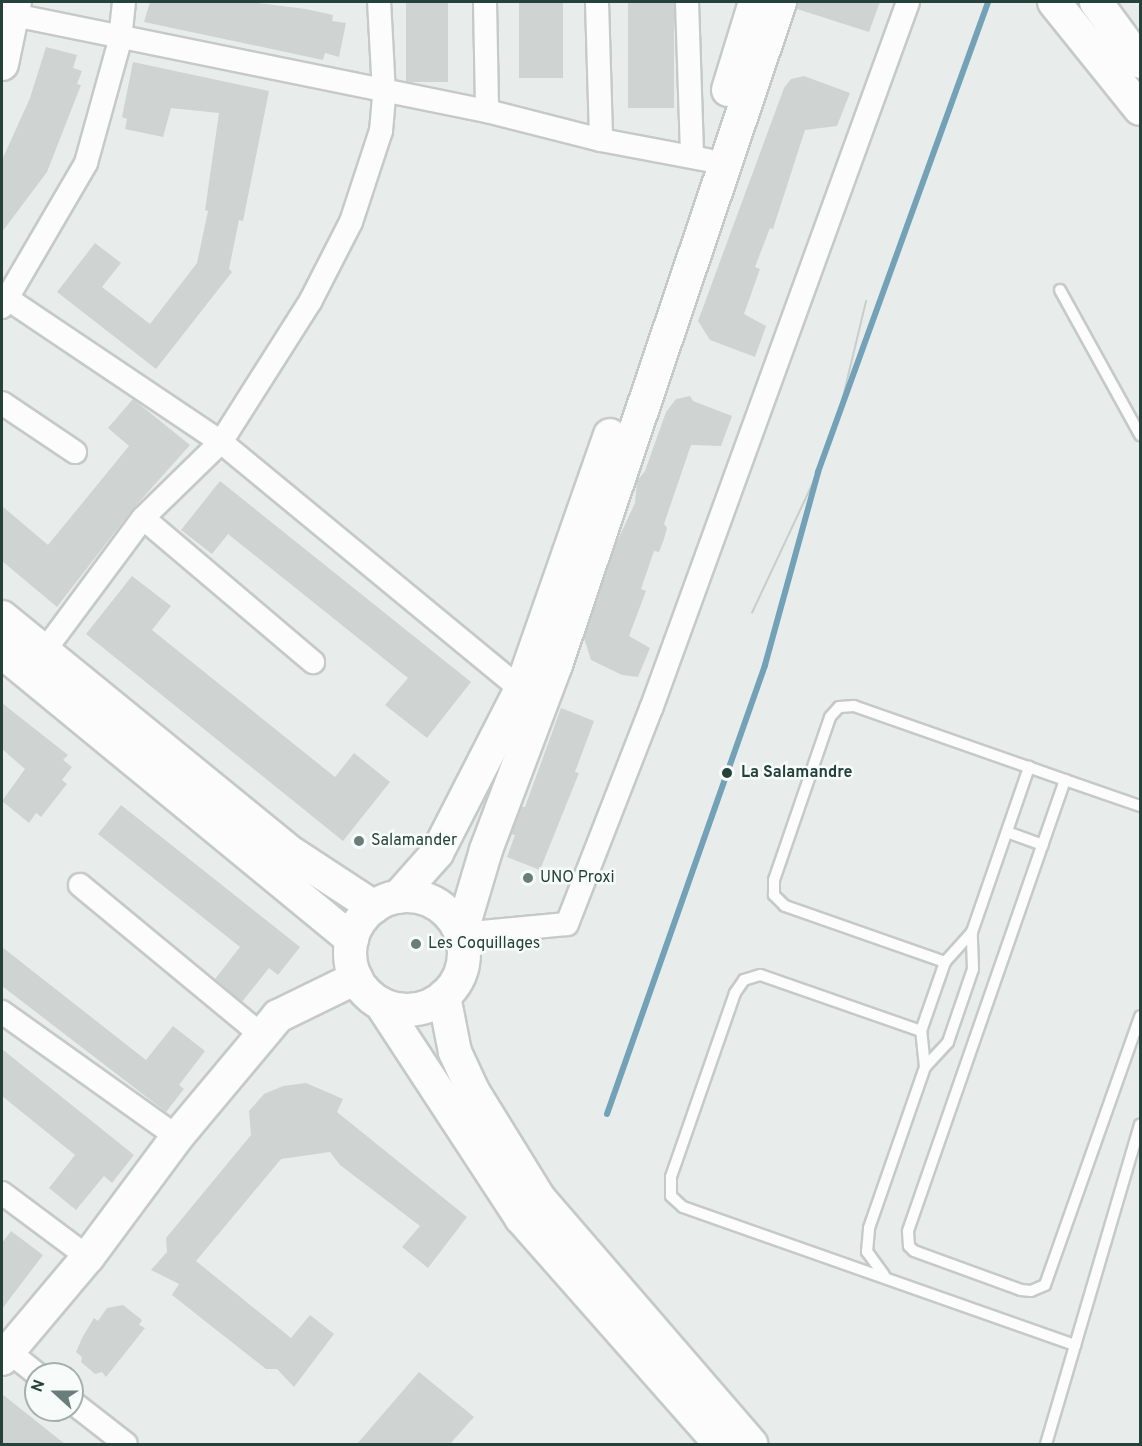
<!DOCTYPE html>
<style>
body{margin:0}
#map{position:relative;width:1142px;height:1446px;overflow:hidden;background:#e8edeb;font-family:Overpass,sans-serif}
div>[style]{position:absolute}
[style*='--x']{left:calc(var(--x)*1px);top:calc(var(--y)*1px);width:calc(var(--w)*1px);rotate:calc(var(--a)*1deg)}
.building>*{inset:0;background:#cfd4d2;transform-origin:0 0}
.roads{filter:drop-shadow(2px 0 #c5cac8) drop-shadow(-2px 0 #c5cac8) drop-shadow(0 2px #c5cac8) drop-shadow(0 -2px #c5cac8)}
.lane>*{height:10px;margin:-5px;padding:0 5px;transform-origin:5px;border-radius:5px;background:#fcfcfc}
.street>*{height:22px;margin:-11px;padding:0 11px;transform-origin:11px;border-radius:11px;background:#fcfcfc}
.secondary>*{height:32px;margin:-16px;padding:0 16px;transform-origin:16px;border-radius:16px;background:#fcfcfc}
.secondary>.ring{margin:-16px;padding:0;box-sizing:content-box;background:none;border:32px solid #fcfcfc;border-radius:50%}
.tram>*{height:1.5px;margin:-0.75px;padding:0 0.75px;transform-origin:0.75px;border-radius:0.75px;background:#c9cdcc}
.tram-1>*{height:6px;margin:-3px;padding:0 3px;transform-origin:3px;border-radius:3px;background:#73a1b8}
.dots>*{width:16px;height:16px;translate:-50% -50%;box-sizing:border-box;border:3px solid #f7fbf9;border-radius:50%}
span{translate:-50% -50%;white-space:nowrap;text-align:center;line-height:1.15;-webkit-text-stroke:5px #f7fbf9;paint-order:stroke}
.stop-label{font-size:16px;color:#24423a;font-weight:700}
.left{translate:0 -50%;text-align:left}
.poi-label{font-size:16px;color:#24423a}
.frame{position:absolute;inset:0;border:3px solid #24423a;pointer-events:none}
.north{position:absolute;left:24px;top:1362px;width:60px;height:60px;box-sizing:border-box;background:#f7fbf9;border:2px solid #a3b1ad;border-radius:50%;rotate:291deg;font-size:16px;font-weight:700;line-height:24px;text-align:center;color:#24423a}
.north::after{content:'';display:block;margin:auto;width:21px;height:27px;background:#697e78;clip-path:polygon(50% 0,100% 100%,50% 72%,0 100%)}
</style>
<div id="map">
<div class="building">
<i style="clip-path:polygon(150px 2px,251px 2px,306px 9px,333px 15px,332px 21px,346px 23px,339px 57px,325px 53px,323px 60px,144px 22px)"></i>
<i style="left:406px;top:2px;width:42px;height:80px"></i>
<i style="left:519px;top:2px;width:44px;height:76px"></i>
<i style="left:628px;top:2px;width:46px;height:106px"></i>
<i style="clip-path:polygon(798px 2px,880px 2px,869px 32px,797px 9px)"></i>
<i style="clip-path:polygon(46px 47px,77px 55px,73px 68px,82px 71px,77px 84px,81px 85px,47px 172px,2px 232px,2px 160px,30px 98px)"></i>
<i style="clip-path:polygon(133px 62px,269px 91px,243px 221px,239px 220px,229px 269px,232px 272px,156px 369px,57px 292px,95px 243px,121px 263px,102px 287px,150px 324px,197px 263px,208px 211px,205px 210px,219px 113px,171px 108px,163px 137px,125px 129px,127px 119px,122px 117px)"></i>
<i style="clip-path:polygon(804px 76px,850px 93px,837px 126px,805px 130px,773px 229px,770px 228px,755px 267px,760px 269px,744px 314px,766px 326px,755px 357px,710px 340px,698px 321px,784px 88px,791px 79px)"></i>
<i style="clip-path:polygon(690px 396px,693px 401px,732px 416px,721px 446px,691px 445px,664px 524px,667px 528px,664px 539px,659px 552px,654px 551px,641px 589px,646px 591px,629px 636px,650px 648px,638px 677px,622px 675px,591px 660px,584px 638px,614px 548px,635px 503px,637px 481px,645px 471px,666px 412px,676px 399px)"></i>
<i style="clip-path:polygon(133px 399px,190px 445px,132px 510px,57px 607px,2px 561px,2px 506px,48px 545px,129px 446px,108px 428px)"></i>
<i style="clip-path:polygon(220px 481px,471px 682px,427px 738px,385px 705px,408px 678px,228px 534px,212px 554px,181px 530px)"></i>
<i style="clip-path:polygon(132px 576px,171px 606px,152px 630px,335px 777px,354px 753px,390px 782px,343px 841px,86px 634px)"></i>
<i style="clip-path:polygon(2px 703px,68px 755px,63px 760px,72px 767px,62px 780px,67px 784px,41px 817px,36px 813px,29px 823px,2px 801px,25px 769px,2px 749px)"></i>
<i style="clip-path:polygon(561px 708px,594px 721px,575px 772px,579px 773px,540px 870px,507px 857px,515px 835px,511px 834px,522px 807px,525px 807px)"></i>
<i style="clip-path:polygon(121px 805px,300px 947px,278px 975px,269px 968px,242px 1002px,215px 979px,240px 947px,98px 834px)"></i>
<i style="clip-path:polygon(2px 947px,146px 1060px,173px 1026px,205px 1051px,179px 1085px,184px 1089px,166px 1112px,2px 986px)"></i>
<i style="clip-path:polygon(2px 1049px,134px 1155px,112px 1183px,104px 1176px,76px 1210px,49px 1188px,75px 1155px,2px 1096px)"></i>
<i style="clip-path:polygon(306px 1083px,343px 1099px,337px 1112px,467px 1217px,428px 1268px,402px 1247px,420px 1226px,340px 1165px,330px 1152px,281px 1159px,196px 1261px,291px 1338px,310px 1315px,334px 1334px,294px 1387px,277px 1369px,266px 1369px,172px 1295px,179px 1284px,151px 1270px,167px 1252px,166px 1238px,251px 1135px,249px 1111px,264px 1094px,283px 1086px)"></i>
<i style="clip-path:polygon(11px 1231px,43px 1255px,2px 1309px,2px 1243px)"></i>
<i style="clip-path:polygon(123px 1305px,142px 1320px,139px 1325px,145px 1328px,106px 1377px,102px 1372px,95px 1374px,81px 1362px,82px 1357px,76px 1352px,82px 1338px,94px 1318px,98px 1321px,107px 1308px)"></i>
<i style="clip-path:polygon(419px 1372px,474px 1417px,450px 1444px,357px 1444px)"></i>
<i style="clip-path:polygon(2px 1394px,65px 1444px,2px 1444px)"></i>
</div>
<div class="roads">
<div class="lane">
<i style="--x:1060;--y:290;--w:166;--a:61.1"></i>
<i style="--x:1140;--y:806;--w:79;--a:-160.9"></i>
<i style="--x:1065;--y:780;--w:478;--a:109.2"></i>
<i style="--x:908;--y:1232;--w:14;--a:86"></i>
<i style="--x:909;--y:1246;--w:7;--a:45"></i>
<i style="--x:914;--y:1251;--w:114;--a:20"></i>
<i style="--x:1021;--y:1290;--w:10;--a:6"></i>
<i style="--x:1031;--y:1291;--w:15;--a:-23"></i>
<i style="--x:1045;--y:1285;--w:285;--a:-70.5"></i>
<i style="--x:1007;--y:832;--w:38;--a:20"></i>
<i style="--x:972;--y:932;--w:175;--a:-70.9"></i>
<i style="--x:921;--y:1031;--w:73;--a:-70.8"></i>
<i style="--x:945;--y:962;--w:170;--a:-160.7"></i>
<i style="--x:785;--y:906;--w:16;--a:-135"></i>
<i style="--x:774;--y:895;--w:15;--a:-90"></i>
<i style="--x:774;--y:880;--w:172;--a:-71"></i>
<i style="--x:830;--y:717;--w:13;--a:-48"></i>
<i style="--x:839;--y:707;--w:15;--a:-4"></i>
<i style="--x:854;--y:706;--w:224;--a:19.3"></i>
<i style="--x:925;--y:1067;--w:36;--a:-96"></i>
<i style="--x:921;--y:1031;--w:170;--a:-160.8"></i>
<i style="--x:760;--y:975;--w:17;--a:163"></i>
<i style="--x:744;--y:980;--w:16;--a:125"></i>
<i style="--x:735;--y:993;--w:195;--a:109.2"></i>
<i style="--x:671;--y:1177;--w:19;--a:90"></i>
<i style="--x:671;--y:1196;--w:16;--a:43"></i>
<i style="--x:683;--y:1207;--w:416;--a:19.4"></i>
<i style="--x:884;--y:1275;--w:29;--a:-126"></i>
<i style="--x:867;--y:1252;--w:24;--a:-85"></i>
<i style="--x:869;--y:1228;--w:170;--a:-70.8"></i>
<i style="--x:925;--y:1067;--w:34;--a:-47"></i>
<i style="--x:948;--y:1042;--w:77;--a:-71.1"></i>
<i style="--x:973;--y:969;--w:37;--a:-92"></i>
<i style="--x:972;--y:932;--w:40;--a:132"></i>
<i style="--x:1046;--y:1444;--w:333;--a:-73.6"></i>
</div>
<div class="street">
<i style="--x:485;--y:2;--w:109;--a:88.9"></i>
<i style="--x:597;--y:2;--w:138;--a:88.3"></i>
<i style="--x:687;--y:2;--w:153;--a:88.1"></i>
<i style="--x:14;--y:15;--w:483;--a:11.5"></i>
<i style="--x:487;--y:111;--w:118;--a:14.3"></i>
<i style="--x:601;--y:140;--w:108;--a:10.7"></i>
<i style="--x:2;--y:295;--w:264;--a:33.9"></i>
<i style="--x:221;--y:442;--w:389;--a:39.5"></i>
<i style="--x:2;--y:307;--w:167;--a:-59.7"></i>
<i style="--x:86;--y:163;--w:128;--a:-74.5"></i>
<i style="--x:120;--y:40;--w:38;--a:-84"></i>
<i style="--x:2;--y:403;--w:88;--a:33.9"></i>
<i style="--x:143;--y:518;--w:223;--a:40.3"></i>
<i style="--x:45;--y:650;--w:164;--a:-53.4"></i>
<i style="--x:143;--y:518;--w:109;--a:-44.3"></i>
<i style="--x:221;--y:442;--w:166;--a:-57.6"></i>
<i style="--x:310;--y:302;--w:90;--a:-62.9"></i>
<i style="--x:351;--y:222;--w:96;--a:-71.8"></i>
<i style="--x:381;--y:131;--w:38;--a:-85"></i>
<i style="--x:384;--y:93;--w:91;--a:-93.1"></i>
<i style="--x:80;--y:885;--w:235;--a:39.6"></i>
<i style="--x:461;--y:934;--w:106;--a:-5.4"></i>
<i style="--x:567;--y:924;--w:231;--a:-68.7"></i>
<i style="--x:651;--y:709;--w:752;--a:-70.02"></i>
<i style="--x:2;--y:1012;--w:215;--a:35.5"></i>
<i style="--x:2;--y:1193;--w:107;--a:36.7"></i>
<i style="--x:2;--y:1346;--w:45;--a:38.7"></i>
<i style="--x:72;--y:1402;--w:68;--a:37.9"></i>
</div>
<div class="secondary">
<i style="--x:1054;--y:2;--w:137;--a:51.2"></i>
<i style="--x:1096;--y:2;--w:74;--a:53.7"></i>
<i style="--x:2;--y:64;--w:63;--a:-78.2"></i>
<i style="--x:728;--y:90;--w:92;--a:-72.9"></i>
<i style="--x:2;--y:617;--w:375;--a:39.2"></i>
<i style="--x:293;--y:854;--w:97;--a:33.2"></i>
<i style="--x:2;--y:652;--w:453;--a:39.4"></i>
<i class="ring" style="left:350px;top:896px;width:82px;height:82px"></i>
<i style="--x:398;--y:897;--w:59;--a:-48.4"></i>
<i style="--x:437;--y:853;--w:184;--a:-62.9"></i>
<i style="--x:521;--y:689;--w:269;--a:-70.7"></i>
<i style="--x:461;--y:934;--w:88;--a:-73.4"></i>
<i style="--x:486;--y:850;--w:198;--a:-69.3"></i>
<i style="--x:556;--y:665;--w:700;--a:-71.33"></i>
<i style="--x:444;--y:996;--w:57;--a:78.9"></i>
<i style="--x:455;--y:1052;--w:43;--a:65.2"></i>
<i style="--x:473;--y:1091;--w:126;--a:58.3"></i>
<i style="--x:539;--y:1198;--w:325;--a:49.2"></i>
<i style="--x:381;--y:1004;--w:256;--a:56.8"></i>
<i style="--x:521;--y:1218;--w:301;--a:48.6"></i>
<i style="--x:2;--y:1359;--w:133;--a:-49.9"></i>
<i style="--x:88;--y:1257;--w:149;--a:-53.4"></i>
<i style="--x:177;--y:1137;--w:158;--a:-50.1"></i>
<i style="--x:278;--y:1016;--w:87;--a:-26"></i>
</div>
</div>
<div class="tram">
<i style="--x:838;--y:418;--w:120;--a:-76.5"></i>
<i style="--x:752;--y:613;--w:156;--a:-64.9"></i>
</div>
<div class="tram-1">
<i style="--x:607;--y:1114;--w:476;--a:-70.6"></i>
<i style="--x:765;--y:665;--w:200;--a:-74.6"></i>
<i style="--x:818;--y:472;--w:500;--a:-70.1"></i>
</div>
<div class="dots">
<i style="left:727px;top:773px;background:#24423a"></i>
<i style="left:359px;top:841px;background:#697e78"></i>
<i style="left:528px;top:878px;background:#697e78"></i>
<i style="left:416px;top:944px;background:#697e78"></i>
</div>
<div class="stop-label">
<span class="left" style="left:741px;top:773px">La Salamandre</span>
</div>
<div class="poi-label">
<span class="left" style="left:371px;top:841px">Salamander</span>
<span class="left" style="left:540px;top:878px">UNO Proxi</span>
<span class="left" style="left:428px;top:944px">Les Coquillages</span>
</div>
<div class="frame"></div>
<div class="north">N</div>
</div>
